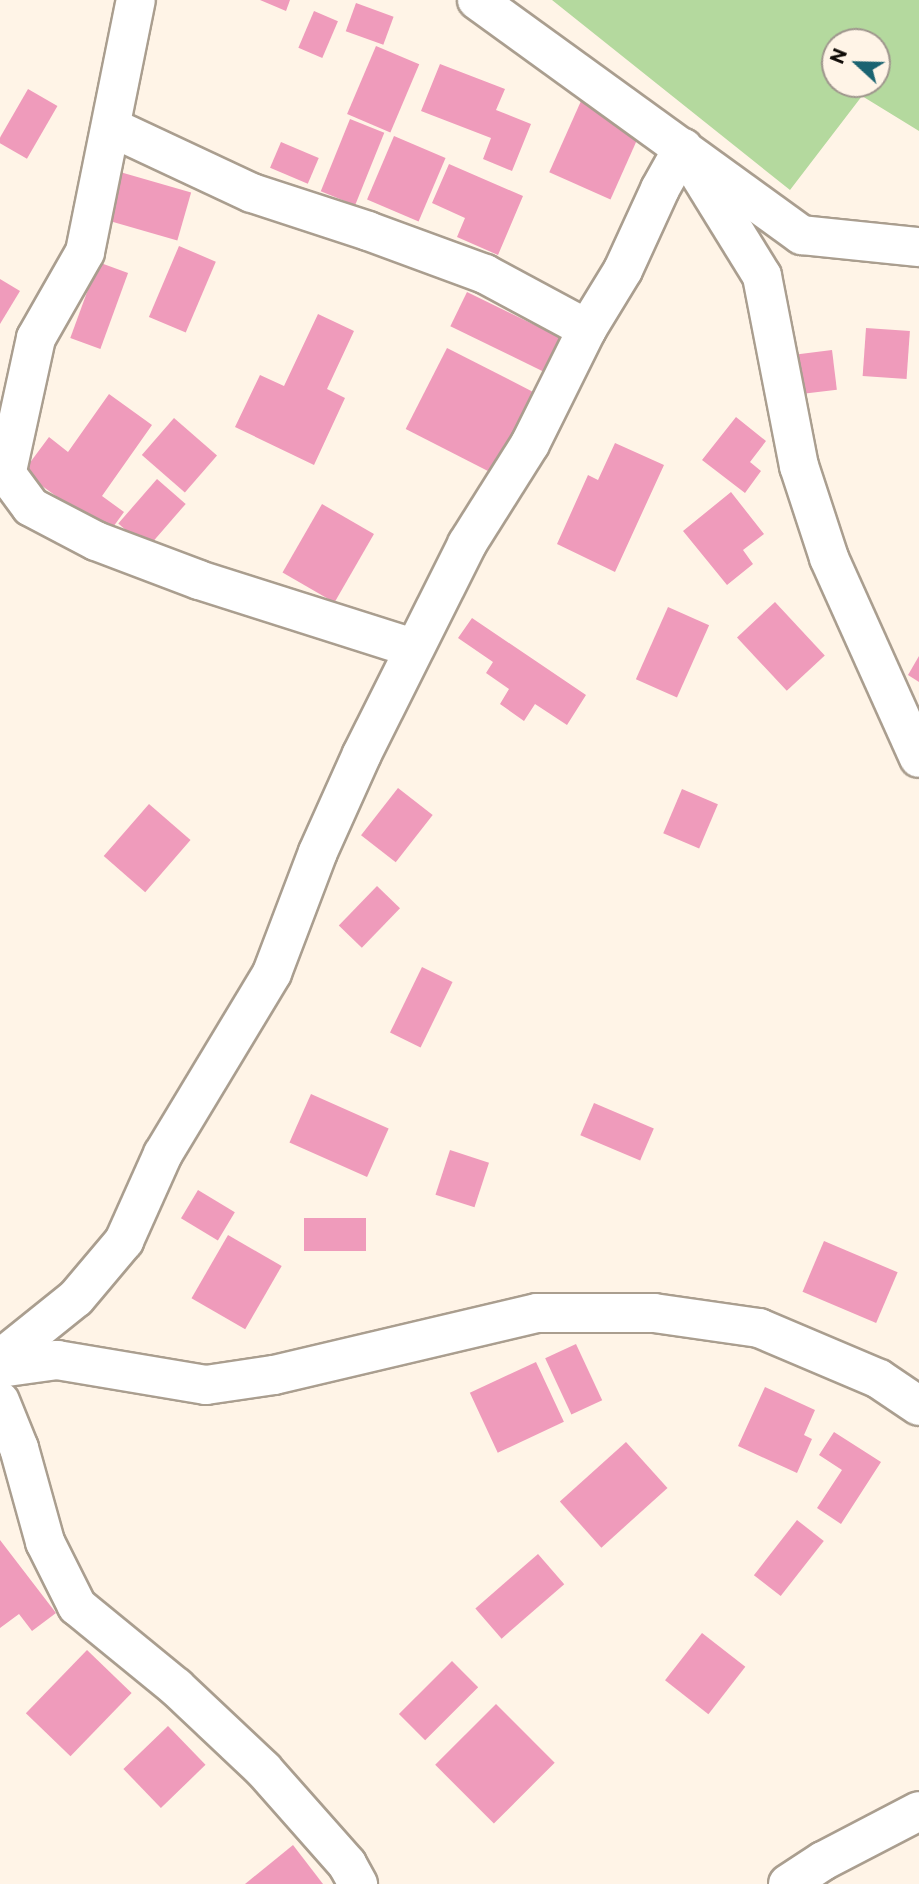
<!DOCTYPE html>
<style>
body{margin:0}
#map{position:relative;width:919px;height:1884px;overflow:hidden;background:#fff4e7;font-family:Commissioner,sans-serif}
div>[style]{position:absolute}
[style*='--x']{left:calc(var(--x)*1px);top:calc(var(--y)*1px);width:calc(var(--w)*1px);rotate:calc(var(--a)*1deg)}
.green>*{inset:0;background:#b4d99e}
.building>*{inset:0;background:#ef9bbb;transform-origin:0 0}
.roads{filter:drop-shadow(2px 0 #aa9e8f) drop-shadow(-2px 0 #aa9e8f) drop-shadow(0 2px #aa9e8f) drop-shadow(0 -2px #aa9e8f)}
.minor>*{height:38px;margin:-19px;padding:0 19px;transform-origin:19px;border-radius:19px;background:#fff}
span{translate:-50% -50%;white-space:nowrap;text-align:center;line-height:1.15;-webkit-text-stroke:7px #fff4e7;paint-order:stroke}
.north{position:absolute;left:821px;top:28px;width:70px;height:70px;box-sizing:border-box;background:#fff4e7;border:2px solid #9f968d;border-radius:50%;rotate:292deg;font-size:19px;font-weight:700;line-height:28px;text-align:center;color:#0f0a06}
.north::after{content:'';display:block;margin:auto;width:24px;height:32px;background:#1a6371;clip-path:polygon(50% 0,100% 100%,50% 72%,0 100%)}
</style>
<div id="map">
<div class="green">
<i style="clip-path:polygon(evenodd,552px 0,919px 0,919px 131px,862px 96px,790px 190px,552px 0,835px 42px,877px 42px,877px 84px,835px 84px,835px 42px)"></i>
</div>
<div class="building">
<i style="clip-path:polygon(260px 0,290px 0,286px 11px)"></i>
<i style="left:356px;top:3px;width:40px;height:30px;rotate:20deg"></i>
<i style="left:314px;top:11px;width:26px;height:40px;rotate:23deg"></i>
<i style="left:376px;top:46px;width:47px;height:74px;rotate:23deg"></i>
<i style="clip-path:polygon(440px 64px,505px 89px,496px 110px,531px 124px,512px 171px,483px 159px,491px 138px,421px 111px)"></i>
<i style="left:28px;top:89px;width:34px;height:61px;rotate:30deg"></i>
<i style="left:581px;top:101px;width:67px;height:78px;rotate:24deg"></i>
<i style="left:350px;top:119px;width:37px;height:78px;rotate:22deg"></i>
<i style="left:394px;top:136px;width:56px;height:69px;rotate:23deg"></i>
<i style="left:281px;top:142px;width:41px;height:28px;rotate:23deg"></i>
<i style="clip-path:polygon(449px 164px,523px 196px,498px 255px,457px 237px,465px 218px,432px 203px)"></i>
<i style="left:120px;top:172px;width:74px;height:50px;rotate:16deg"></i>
<i style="left:179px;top:246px;width:40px;height:77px;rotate:23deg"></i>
<i style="left:98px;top:262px;width:32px;height:81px;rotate:20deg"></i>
<i style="clip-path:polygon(0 279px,20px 291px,0 324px)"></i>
<i style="left:467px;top:292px;width:109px;height:38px;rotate:26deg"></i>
<i style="clip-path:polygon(318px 314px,354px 331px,327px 389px,345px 398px,314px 465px,235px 427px,260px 375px,284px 386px)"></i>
<i style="left:866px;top:328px;width:44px;height:48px;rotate:4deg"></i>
<i style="left:447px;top:348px;width:100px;height:91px;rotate:27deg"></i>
<i style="left:832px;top:350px;width:40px;height:36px;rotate:83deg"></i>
<i style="clip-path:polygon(109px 394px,152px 425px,102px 496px,124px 512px,108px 534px,23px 472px,49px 437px,68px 452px)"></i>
<i style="clip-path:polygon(736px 417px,766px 441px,750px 462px,761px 471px,745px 493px,702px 460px)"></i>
<i style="left:174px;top:418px;width:57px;height:49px;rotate:41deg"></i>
<i style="clip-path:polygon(615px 443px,664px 465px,615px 572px,557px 544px,588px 475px,598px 480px)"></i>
<i style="left:157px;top:479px;width:38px;height:59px;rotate:41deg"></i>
<i style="clip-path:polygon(731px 492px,764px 534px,743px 550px,753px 564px,727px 585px,683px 531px)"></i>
<i style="left:322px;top:504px;width:60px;height:79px;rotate:30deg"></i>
<i style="left:775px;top:602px;width:73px;height:52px;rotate:47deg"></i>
<i style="left:668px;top:607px;width:45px;height:79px;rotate:24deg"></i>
<i style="clip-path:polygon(472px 618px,586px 695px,567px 725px,535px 704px,524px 721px,500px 704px,509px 689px,486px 673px,493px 662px,458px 638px)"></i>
<i style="clip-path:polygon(919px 656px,919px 682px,908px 675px)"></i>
<i style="left:398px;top:788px;width:44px;height:60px;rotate:38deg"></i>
<i style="left:682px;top:789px;width:39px;height:48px;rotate:23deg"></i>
<i style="left:149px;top:804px;width:55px;height:69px;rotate:41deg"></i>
<i style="left:377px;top:886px;width:32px;height:55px;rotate:44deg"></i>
<i style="left:422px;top:967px;width:34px;height:73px;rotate:26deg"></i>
<i style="left:311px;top:1094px;width:85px;height:53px;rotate:24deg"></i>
<i style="left:594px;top:1103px;width:65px;height:35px;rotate:23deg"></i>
<i style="left:450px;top:1150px;width:41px;height:47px;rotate:18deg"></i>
<i style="left:198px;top:1190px;width:43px;height:33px;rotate:31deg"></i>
<i style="left:304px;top:1218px;width:62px;height:33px"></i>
<i style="left:228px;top:1235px;width:62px;height:73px;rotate:30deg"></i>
<i style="left:824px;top:1241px;width:80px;height:55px;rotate:23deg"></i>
<i style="left:576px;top:1344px;width:62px;height:34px;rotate:65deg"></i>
<i style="left:536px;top:1362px;width:66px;height:73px;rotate:65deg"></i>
<i style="clip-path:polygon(765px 1387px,815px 1410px,804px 1435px,812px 1439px,797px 1473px,738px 1446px)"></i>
<i style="clip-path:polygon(834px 1432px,881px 1462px,841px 1524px,817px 1508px,842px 1470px,819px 1455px)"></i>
<i style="left:626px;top:1442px;width:62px;height:89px;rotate:48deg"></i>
<i style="left:797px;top:1520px;width:34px;height:70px;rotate:38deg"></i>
<i style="clip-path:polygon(0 1540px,56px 1613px,32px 1631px,19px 1614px,0 1628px)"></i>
<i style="left:538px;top:1554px;width:40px;height:83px;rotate:49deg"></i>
<i style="left:702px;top:1633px;width:55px;height:60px;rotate:38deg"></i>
<i style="left:87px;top:1650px;width:62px;height:88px;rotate:44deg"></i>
<i style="left:452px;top:1661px;width:37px;height:75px;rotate:45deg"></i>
<i style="left:496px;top:1704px;width:83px;height:86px;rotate:45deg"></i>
<i style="left:168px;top:1726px;width:54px;height:62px;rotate:46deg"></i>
<i style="clip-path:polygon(293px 1845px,323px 1884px,245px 1884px)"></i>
</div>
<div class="roads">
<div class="minor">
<i style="--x:477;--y:0;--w:401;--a:35.9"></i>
<i style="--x:802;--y:235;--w:118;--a:5.9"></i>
<i style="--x:113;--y:128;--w:153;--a:25.1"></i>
<i style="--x:252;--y:193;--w:122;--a:18.1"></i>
<i style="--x:368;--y:231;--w:125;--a:20.2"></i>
<i style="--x:485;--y:274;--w:116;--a:28.3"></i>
<i style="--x:683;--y:148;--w:150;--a:58.3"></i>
<i style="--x:762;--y:276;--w:194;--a:79"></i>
<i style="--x:799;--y:466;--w:97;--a:71.9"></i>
<i style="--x:829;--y:558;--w:219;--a:65.8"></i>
<i style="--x:0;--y:465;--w:52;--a:53.6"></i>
<i style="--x:31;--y:507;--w:73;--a:27.6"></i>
<i style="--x:96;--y:541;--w:110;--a:20.7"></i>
<i style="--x:199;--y:580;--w:225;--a:17.6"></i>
<i style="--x:7;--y:471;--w:136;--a:-77.7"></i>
<i style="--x:36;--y:338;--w:99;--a:-60.3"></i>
<i style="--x:85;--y:252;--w:257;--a:-78.6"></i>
<i style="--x:0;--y:1359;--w:97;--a:-38.8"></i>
<i style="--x:76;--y:1298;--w:75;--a:-49.9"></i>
<i style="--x:124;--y:1241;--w:95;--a:-65.9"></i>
<i style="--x:163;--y:1154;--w:211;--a:-58.9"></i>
<i style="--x:272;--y:973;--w:129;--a:-69.2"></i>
<i style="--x:318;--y:852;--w:107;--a:-65.8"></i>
<i style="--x:362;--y:754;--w:235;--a:-63.4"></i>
<i style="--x:467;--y:544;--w:118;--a:-57.8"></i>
<i style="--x:530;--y:444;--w:128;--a:-63.6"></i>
<i style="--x:587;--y:329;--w:69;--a:-58.6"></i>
<i style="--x:623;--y:270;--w:89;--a:-65.4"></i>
<i style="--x:660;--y:189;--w:47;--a:-60.7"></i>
<i style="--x:0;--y:1368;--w:58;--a:-8"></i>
<i style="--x:57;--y:1360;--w:151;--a:9.5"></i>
<i style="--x:206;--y:1385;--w:69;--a:-8.4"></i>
<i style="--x:274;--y:1375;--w:270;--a:-13.3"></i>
<i style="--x:537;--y:1313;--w:117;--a:0"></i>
<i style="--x:654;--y:1313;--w:106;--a:8.1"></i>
<i style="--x:759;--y:1328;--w:130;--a:23"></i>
<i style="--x:879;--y:1379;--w:48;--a:34"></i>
<i style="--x:0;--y:1401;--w:51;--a:68"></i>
<i style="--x:19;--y:1448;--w:98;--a:74.5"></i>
<i style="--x:45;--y:1542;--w:72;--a:63.4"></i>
<i style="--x:77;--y:1606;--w:128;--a:39.3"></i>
<i style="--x:176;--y:1687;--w:120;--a:43.3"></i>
<i style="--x:263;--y:1769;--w:127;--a:48.5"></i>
<i style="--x:347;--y:1864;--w:23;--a:61"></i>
<i style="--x:788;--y:1884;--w:42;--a:-33.3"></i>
<i style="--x:823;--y:1861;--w:108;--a:-27.5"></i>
</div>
</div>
<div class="north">N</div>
</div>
